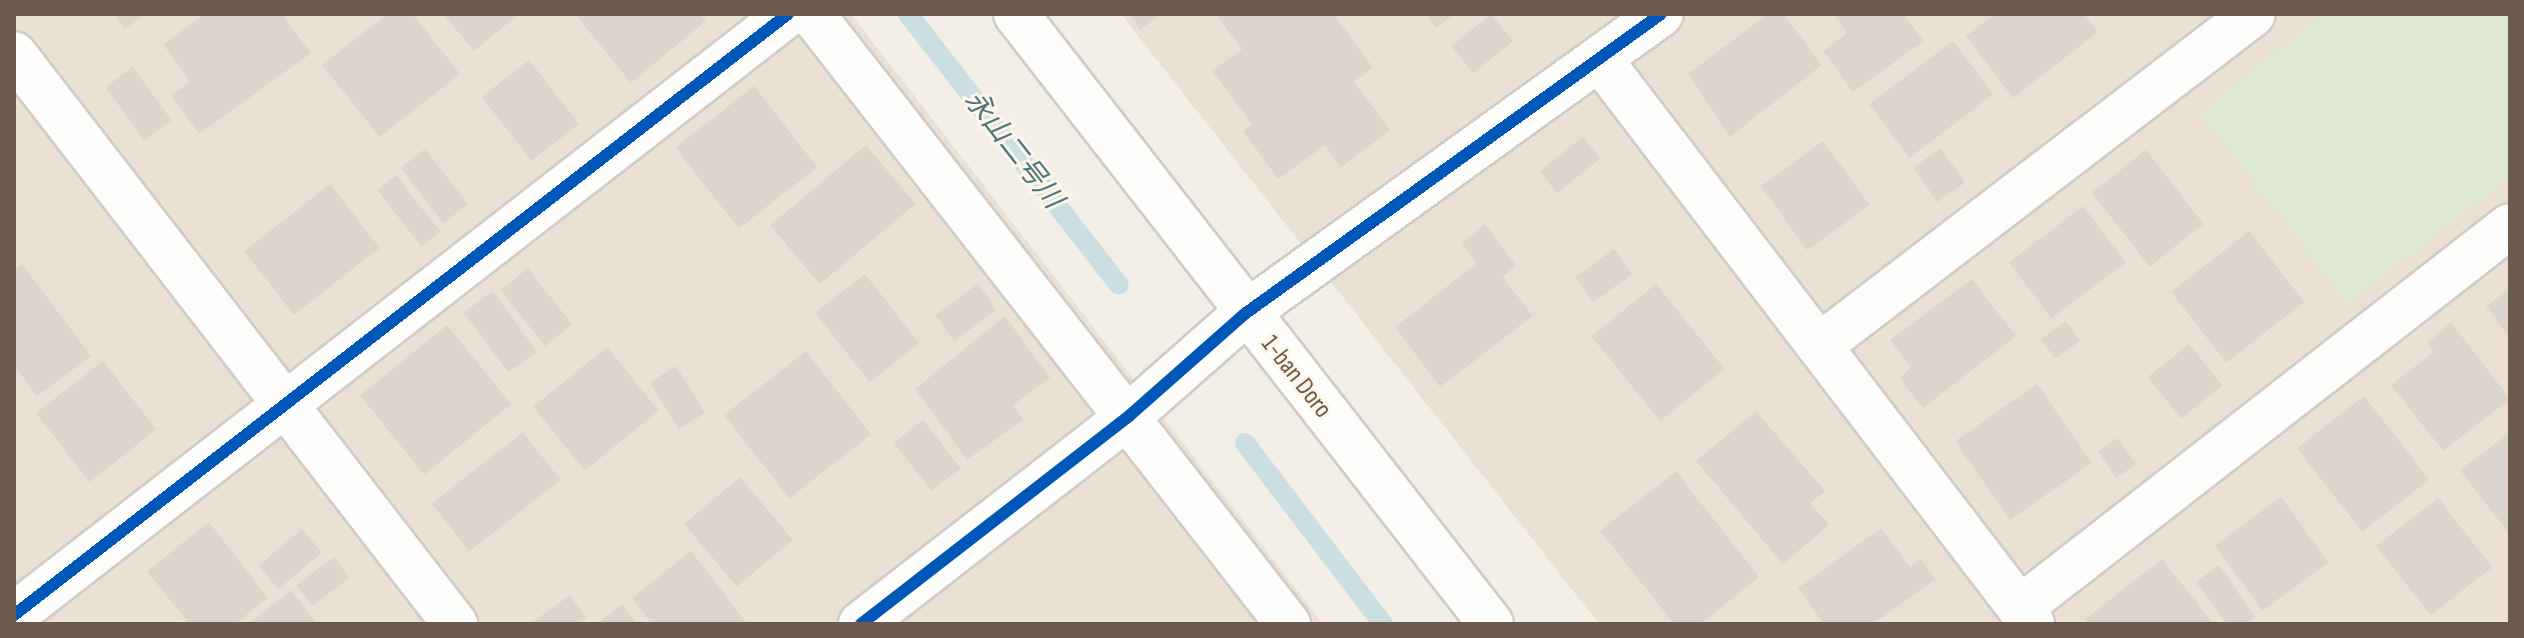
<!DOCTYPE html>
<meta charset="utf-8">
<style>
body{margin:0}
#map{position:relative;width:2524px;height:638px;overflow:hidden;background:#f3efe7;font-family:"Sofia Sans Condensed","Noto Sans JP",sans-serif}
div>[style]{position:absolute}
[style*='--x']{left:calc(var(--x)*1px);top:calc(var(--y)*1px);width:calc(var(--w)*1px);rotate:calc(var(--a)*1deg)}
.residential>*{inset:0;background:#eae1d4}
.green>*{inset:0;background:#dfe8d3}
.stream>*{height:20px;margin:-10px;padding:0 10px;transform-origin:10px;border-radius:10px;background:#cbdee1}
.building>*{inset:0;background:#ddd5cd;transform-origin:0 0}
.roads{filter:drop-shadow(2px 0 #d2ccc6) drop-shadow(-2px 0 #d2ccc6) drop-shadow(0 2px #d2ccc6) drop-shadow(0 -2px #d2ccc6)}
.minor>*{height:44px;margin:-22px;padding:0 22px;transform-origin:22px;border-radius:22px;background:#fdfdfb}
.cycleway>*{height:12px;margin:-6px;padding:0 6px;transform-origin:6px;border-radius:6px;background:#0057b8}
span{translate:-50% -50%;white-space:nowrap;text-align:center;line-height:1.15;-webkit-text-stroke:6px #fcf5e8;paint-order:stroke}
.street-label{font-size:26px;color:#6c5a4c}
.water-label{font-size:28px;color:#4d7683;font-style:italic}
.frame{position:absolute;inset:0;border:16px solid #6c5a4c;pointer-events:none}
</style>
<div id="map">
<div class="residential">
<i style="clip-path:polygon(14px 14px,851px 14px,1323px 624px,14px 624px)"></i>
<i style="clip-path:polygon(1121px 14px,2510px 14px,2510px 624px,1599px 624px)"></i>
</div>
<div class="green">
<i style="clip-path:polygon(2324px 14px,2510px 14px,2510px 177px,2348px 304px,2199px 112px)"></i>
</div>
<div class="stream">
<i style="--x:908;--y:14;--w:343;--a:52.1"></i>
<i style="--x:1245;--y:443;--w:228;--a:52.7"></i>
</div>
<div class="building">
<i style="clip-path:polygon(114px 14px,145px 14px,125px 29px)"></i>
<i style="clip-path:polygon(204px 14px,282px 14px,311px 53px,199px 134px,171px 95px,190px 82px,163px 44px)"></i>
<i style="clip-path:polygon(387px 14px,413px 14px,460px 74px,380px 137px,322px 65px)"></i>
<i style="clip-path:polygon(443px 14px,519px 14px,474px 51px)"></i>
<i style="clip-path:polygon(575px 14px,700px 14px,706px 21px,631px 83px)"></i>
<i style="clip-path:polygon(1129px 14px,1162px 14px,1140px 30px)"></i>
<i style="clip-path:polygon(1216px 14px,1334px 14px,1373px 68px,1354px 82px,1390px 130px,1341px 168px,1325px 145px,1278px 179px,1243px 131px,1252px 124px,1212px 71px,1242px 49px)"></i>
<i style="clip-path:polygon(1426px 14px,1454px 14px,1436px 28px)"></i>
<i style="left:1491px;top:14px;width:35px;height:51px;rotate:51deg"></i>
<i style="clip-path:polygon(1768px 14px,1784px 14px,1822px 65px,1730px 137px,1688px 74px)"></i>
<i style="clip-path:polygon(1833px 14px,1904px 14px,1924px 41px,1853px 92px,1823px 51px,1847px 33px)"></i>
<i style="clip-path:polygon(1995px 14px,2084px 14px,2098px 32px,2013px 98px,1966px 36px)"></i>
<i style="left:1953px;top:41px;width:67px;height:105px;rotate:53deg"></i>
<i style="left:529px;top:60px;width:81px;height:60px;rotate:52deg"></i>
<i style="left:133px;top:67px;width:66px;height:34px;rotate:54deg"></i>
<i style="left:754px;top:86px;width:103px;height:100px;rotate:52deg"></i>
<i style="left:1583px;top:137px;width:28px;height:55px;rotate:52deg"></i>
<i style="left:1823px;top:141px;width:79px;height:77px;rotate:54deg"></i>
<i style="left:866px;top:145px;width:77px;height:125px;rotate:50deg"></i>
<i style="left:1941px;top:148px;width:42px;height:34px;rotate:55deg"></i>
<i style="left:425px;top:149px;width:70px;height:31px;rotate:52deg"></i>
<i style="left:2146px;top:150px;width:94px;height:69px;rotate:52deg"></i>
<i style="left:396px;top:175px;width:72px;height:24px;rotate:52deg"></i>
<i style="left:330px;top:184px;width:81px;height:109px;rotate:52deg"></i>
<i style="left:2083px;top:206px;width:71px;height:93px;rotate:53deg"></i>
<i style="clip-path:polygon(1485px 224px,1516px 265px,1503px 277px,1533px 316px,1440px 387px,1395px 327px,1477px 263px,1462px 243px)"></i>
<i style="left:2249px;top:231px;width:90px;height:99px;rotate:52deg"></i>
<i style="left:1614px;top:249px;width:31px;height:48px;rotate:54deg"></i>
<i style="clip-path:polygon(22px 264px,91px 356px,37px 396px,14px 365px,14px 270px)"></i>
<i style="left:528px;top:268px;width:72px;height:35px;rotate:52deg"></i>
<i style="left:865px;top:274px;width:88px;height:63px;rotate:52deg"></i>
<i style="clip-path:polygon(1972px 279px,2016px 336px,1923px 408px,1899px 378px,1911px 368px,1890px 340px)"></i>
<i style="left:978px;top:284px;width:32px;height:53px;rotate:54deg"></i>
<i style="left:1656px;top:284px;width:109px;height:83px;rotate:51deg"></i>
<i style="clip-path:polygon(2510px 288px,2510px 339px,2486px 306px)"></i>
<i style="left:493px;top:291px;width:75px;height:36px;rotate:54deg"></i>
<i style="clip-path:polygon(1005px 316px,1050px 378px,1013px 405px,1023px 420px,967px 460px,915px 389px)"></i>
<i style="left:2066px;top:321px;width:24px;height:31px;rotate:54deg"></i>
<i style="clip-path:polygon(2451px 322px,2510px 399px,2443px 451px,2391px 385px,2434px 352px,2427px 343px)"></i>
<i style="left:447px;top:325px;width:102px;height:112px;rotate:51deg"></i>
<i style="left:2189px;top:344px;width:53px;height:53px;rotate:51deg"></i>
<i style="left:607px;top:347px;width:82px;height:95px;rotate:51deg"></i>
<i style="left:806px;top:351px;width:106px;height:104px;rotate:52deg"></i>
<i style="left:103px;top:361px;width:87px;height:85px;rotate:52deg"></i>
<i style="left:676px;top:366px;width:55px;height:31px;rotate:58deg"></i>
<i style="left:2037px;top:384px;width:96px;height:100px;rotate:55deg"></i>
<i style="left:2364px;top:396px;width:106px;height:85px;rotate:52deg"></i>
<i style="clip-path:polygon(1756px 411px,1825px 491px,1810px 503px,1829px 525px,1783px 564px,1696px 461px)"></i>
<i style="left:923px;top:420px;width:61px;height:37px;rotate:52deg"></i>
<i style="left:523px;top:432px;width:61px;height:116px;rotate:52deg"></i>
<i style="clip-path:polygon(2510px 432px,2510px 535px,2460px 470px)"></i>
<i style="left:2118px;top:438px;width:32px;height:24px;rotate:56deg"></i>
<i style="clip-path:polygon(1676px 471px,1759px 577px,1700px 624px,1674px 624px,1600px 531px)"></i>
<i style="left:740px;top:477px;width:82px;height:73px;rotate:50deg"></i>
<i style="left:2281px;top:497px;width:81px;height:82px;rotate:54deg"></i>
<i style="left:2438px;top:498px;width:88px;height:78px;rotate:52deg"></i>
<i style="clip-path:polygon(209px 522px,268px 598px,235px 624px,189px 624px,147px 571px)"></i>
<i style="clip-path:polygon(1881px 528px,1910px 567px,1921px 559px,1936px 579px,1873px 624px,1824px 624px,1798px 588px)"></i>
<i style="left:302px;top:529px;width:31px;height:57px;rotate:50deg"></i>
<i style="clip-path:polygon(691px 551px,747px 623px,745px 624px,652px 624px,632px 598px)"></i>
<i style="left:334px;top:557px;width:26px;height:47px;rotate:53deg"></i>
<i style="clip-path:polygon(2162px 559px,2214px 624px,2089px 624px,2085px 619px)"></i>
<i style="clip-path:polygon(2219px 565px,2255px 617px,2245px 624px,2227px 624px,2196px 582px)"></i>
<i style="clip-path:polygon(291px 590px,317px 624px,248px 624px)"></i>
<i style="clip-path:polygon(570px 595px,586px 618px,578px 624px,530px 624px)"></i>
<i style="clip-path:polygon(622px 604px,637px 624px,597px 624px)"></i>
</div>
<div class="roads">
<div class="minor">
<i style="--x:812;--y:14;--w:774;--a:52.03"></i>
<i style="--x:1016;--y:14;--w:773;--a:52.09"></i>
<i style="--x:14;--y:54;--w:721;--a:52.27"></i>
<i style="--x:1601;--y:61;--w:709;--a:52.56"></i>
<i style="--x:1819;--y:346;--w:546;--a:-37.42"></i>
<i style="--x:2020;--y:608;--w:621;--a:-37.94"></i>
<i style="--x:14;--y:615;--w:980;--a:-37.83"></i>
<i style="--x:861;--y:624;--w:339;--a:-37.8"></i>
<i style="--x:1129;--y:416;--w:156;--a:-41.4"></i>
<i style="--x:1246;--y:313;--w:511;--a:-35.77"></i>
</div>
</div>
<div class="cycleway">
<i style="--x:14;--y:615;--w:980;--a:-37.83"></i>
<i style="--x:861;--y:624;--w:339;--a:-37.8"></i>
<i style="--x:1129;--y:416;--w:156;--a:-41.4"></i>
<i style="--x:1246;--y:313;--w:511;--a:-35.77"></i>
</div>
<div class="street-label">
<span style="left:1296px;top:377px;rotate:52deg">1-ban Doro</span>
</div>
<div class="water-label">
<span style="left:1013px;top:150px;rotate:52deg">永山二号川</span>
</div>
<div class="frame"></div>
</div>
